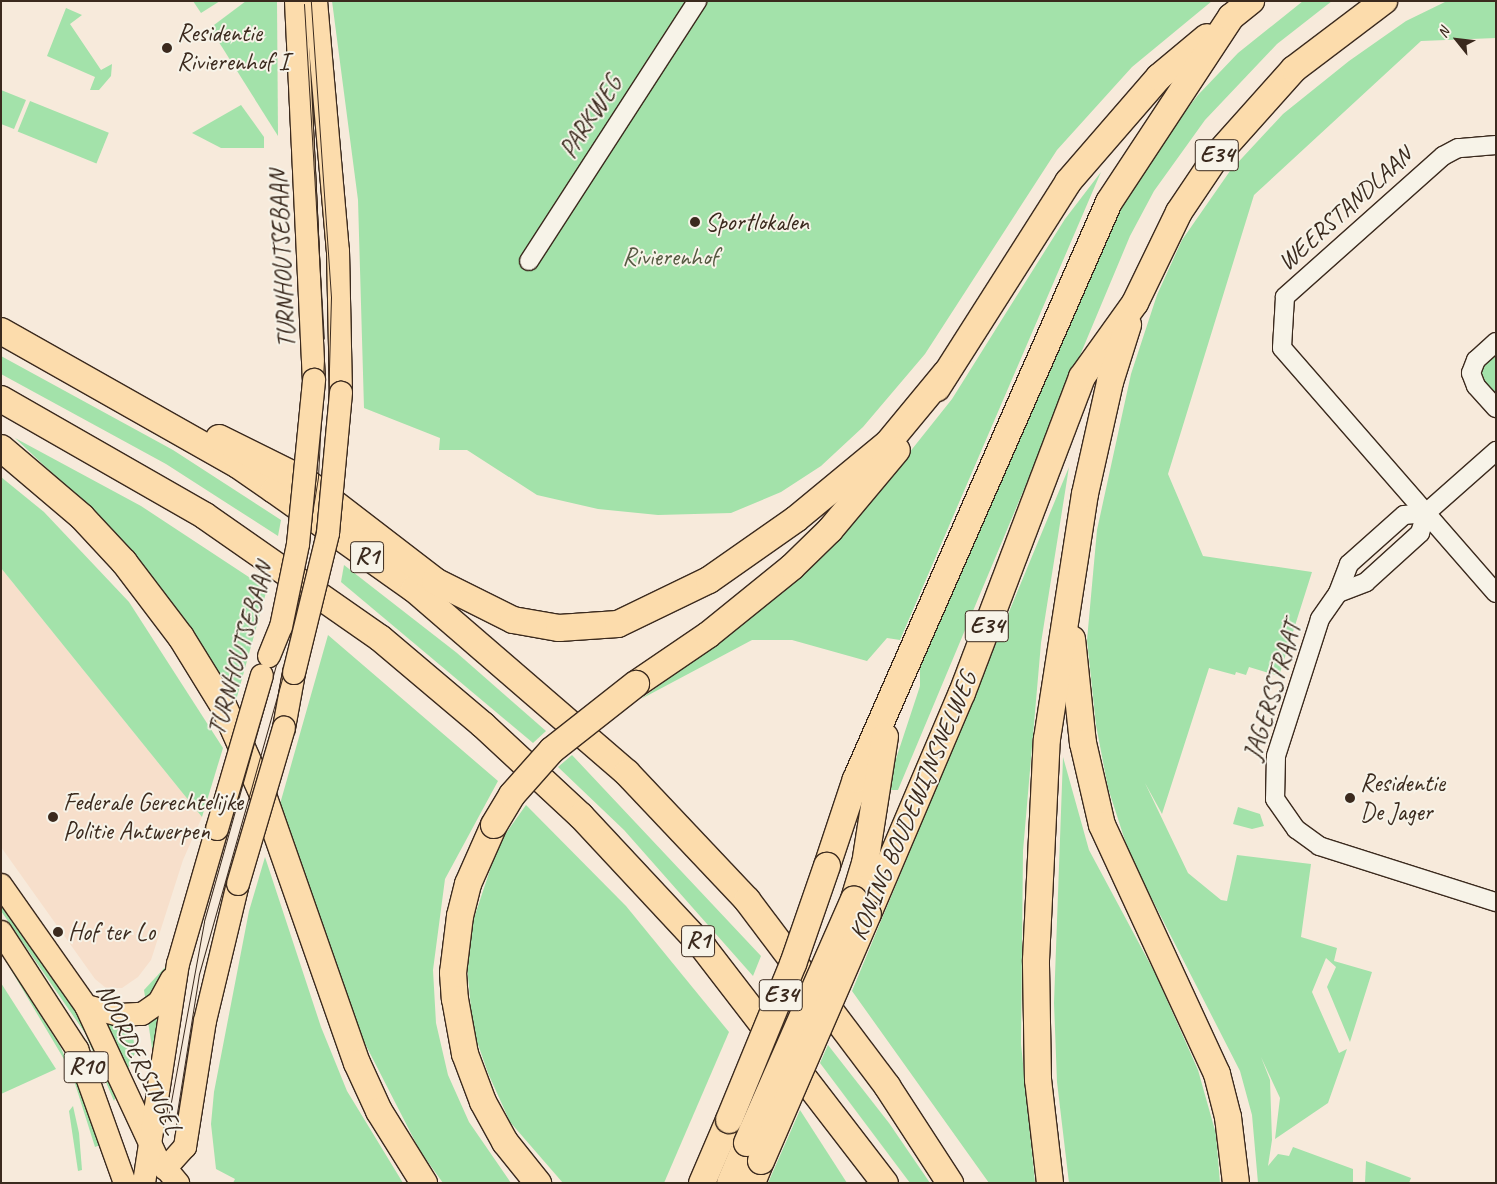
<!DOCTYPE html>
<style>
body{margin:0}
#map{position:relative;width:1497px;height:1184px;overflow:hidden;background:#f7eadb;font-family:Caveat,sans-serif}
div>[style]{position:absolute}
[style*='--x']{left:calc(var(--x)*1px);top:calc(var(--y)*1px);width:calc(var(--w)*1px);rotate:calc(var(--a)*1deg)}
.built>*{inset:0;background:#f7dfcb}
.green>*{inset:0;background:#a3e2aa;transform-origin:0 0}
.roads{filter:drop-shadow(1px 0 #3b2a1e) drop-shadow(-1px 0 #3b2a1e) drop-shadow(0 1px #3b2a1e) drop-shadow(0 -1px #3b2a1e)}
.minor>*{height:18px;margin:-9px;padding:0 9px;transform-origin:9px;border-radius:9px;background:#f7f3e8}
.major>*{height:22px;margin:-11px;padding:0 11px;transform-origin:11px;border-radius:11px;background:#fcdcac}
.highway>*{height:26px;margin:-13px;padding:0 13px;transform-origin:13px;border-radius:13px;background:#fcdcac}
.tram>*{height:1px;margin:-0.5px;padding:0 0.5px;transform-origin:0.5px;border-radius:0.5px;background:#3b2a1e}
.bridges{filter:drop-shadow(1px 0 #3b2a1e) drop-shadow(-1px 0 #3b2a1e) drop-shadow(0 1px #3b2a1e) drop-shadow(0 -1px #3b2a1e)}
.major-bridge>*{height:22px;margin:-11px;padding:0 11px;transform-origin:11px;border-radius:11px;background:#fcdcac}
.highway-bridge>*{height:26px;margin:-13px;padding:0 13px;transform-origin:13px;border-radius:13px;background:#fcdcac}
.dots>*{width:14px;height:14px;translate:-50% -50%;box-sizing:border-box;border:2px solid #f7f3e8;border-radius:50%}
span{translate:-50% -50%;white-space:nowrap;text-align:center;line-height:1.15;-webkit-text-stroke:4px #f7f3e8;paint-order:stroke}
.shield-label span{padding:1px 4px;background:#f7f3e8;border:1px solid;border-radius:4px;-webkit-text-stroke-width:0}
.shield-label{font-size:24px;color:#3b2a1e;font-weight:700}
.poi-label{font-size:25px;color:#3b2a1e}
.left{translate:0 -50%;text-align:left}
.street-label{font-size:25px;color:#3b2a1e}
.park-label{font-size:25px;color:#555841}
.frame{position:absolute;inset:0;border:2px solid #3b2a1e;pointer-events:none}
.north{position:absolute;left:1432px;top:15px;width:50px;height:50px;-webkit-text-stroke:4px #f7f3e8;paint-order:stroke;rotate:299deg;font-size:14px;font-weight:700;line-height:20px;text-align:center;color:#3b2a1e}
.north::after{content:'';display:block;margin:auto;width:18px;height:22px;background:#3b2a1e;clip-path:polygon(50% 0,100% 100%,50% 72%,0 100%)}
</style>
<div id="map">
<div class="built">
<i style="clip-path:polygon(1px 568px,202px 817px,183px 860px,151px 960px,138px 977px,122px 988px,106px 988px,95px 979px,1px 847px)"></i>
</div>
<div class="green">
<i style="clip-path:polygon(193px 1px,220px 1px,201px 13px)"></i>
<i style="clip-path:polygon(246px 1px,277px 1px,278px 136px,210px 28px)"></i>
<i style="clip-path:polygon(332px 1px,1212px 1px,1132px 67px,1057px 150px,925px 354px,863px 427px,821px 466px,781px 492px,731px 513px,658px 515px,598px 509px,537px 495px,467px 450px,439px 450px,440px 438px,364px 408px,358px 200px)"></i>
<i style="clip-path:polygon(1303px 1px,1332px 1px,1277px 44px,1205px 120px,1154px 191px,1130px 236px,898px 790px,891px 790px,889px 780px,920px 686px,920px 668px,1118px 211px,1163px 140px,1198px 95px,1238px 53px)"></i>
<i style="clip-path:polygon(1447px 1px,1496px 1px,1496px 38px,1421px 41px,1254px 195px,1168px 474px,1203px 556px,1312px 572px,1279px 676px,1249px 667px,1246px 675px,1236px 672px,1235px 675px,1209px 668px,1162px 814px,1145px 783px,1188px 873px,1221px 900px,1227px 901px,1237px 855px,1311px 864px,1301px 937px,1337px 948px,1334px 961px,1372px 972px,1350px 1042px,1327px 987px,1336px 967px,1326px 958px,1312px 992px,1339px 1053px,1347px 1049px,1328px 1103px,1275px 1139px,1280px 1098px,1261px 1057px,1270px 1080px,1272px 1140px,1268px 1166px,1278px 1154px,1289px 1156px,1293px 1147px,1353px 1169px,1353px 1183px,1258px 1183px,1252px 1115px,1240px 1071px,1130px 856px,1108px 788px,1096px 725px,1087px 640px,1097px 530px,1131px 374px,1157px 295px,1182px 240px,1230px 171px,1283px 114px,1349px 61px,1406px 21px)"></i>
<i style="clip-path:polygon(66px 8px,82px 15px,70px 24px,101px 70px,112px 64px,111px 76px,99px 90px,90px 90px,95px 77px,47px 56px)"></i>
<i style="clip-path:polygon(1px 90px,26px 100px,14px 129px,1px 124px)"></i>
<i style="left:30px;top:101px;width:85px;height:33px;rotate:22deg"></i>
<i style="clip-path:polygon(241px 105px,264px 137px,264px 148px,221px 148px,192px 133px)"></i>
<i style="clip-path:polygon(1101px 172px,900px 640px,887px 638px,867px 661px,792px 640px,752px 640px,641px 699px,785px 591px,862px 512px,952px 399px,1065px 219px)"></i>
<i style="clip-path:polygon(1496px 351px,1496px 398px,1481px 382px,1479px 369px)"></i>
<i style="clip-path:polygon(1px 356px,173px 450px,281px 520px,278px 536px,166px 464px,1px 374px)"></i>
<i style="clip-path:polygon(15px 438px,141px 506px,267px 589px,235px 704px,188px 623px,105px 523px)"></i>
<i style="clip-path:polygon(1069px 467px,1041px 643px,1023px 851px,1021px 1044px,1035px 1183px,989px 1183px,852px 991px)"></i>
<i style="clip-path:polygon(1px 477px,44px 512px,129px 602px,223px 748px,202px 817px,1px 568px)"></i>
<i style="clip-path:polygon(344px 565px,457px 653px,546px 731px,533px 743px,341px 582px)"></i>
<i style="clip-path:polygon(328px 635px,498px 781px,445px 879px,433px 970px,436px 1023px,448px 1075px,469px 1122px,511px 1183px,443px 1183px,420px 1151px,356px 1026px,280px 804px)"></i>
<i style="clip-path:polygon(572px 755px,761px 956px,753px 976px,624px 830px,558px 767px)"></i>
<i style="clip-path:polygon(1063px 757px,1089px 850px,1156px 975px,1198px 1070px,1216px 1134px,1220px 1183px,1069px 1183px,1057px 1082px,1054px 1003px)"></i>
<i style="clip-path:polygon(526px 805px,626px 906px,729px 1032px,664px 1183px,563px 1183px,510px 1122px,488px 1073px,473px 1030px,467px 966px,471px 927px,499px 843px)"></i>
<i style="clip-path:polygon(1238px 807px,1260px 814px,1264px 826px,1252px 829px,1233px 824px)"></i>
<i style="clip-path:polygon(265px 857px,321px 1027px,347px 1091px,403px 1183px,233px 1183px,235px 1179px,216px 1169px,211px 1124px,214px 1092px,249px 911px)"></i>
<i style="clip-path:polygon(1px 903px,89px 1031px,117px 1094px,114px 1101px,85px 1033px,1px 911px)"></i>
<i style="clip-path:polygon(1px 953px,60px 1046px,83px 1096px,100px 1145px,95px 1147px,71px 1071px)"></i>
<i style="clip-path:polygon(168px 964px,165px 976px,146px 1003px,144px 990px)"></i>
<i style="clip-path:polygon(1px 983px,56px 1069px,1px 1094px)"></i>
<i style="clip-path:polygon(165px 1009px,156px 1075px,148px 1021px)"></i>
<i style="clip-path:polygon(107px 1024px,132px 1025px,135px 1053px,128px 1069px)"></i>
<i style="clip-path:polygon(828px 1045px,889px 1123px,930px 1183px,910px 1183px,820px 1063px)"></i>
<i style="clip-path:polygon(73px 1106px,79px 1133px,82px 1170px,78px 1171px,69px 1111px)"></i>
<i style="clip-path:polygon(800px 1110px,847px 1183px,768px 1183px)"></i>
<i style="clip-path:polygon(1366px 1161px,1411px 1178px,1409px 1183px,1365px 1183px)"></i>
</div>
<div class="roads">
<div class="minor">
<i style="--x:1496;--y:145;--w:38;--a:175"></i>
<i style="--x:1458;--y:148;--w:17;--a:152"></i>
<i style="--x:1443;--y:156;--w:212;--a:138.3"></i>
<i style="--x:1285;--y:297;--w:51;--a:93.4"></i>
<i style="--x:1282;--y:348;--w:325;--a:48.9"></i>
<i style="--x:529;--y:261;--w:310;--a:-57.1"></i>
<i style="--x:1496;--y:342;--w:27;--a:138"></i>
<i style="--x:1476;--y:360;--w:14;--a:111"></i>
<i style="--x:1471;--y:373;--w:14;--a:69"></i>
<i style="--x:1476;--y:386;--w:30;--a:48"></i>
<i style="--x:1426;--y:513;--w:22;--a:175"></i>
<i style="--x:1404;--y:515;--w:74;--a:138.3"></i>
<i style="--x:1349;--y:564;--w:31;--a:111"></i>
<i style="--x:1338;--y:593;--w:32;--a:125"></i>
<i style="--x:1320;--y:619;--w:144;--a:107.8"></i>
<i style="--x:1276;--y:756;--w:43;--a:91.3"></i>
<i style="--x:1275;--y:799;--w:37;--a:55"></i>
<i style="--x:1296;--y:829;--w:29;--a:36"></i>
<i style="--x:1319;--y:846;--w:186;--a:17.6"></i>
<i style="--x:1338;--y:593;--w:30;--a:-21"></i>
<i style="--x:1366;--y:582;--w:73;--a:-42.2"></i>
<i style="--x:1420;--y:533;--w:21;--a:-73"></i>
<i style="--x:1426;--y:513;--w:94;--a:-41.5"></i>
</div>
<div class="major">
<i style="--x:296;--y:1;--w:379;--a:87.3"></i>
<i style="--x:316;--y:1;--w:251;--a:85"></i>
<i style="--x:338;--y:251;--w:142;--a:88.8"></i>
<i style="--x:284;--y:728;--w:56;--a:-79.7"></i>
<i style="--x:1;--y:885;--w:148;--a:54.9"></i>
<i style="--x:86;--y:1006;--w:168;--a:65"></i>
<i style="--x:157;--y:1158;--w:33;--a:50"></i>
<i style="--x:1;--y:932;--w:140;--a:57"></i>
<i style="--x:77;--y:1049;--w:142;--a:70.3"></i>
<i style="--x:86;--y:1006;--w:35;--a:15"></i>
<i style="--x:120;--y:1015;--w:22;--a:-3"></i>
<i style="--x:142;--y:1014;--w:21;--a:-35"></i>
<i style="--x:159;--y:1002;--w:26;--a:-61"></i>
<i style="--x:165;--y:1169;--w:30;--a:-48"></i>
<i style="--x:185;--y:1147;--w:128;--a:-81"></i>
<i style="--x:205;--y:1021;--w:141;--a:-76.5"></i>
<i style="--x:144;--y:1183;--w:222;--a:-81.2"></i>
<i style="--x:178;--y:964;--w:141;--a:-73.9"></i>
</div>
<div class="highway">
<i style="--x:1;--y:331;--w:272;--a:29.5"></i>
<i style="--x:238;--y:465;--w:44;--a:34.8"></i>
<i style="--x:274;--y:490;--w:171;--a:35.3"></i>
<i style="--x:414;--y:589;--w:281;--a:40.8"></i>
<i style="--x:627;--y:773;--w:175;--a:46.6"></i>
<i style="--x:747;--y:900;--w:233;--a:53"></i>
<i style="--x:887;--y:1086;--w:116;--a:57"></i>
<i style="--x:937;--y:388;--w:244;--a:-57.5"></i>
<i style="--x:1068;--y:182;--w:139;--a:-49.1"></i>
<i style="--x:1159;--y:77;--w:62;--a:-39.8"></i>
<i style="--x:1;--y:399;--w:235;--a:29.8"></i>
<i style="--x:205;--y:516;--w:213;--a:34.9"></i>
<i style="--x:380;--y:638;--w:135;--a:40.2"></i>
<i style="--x:483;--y:725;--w:134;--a:42.9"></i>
<i style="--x:581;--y:816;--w:179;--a:47"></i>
<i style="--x:703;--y:947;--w:298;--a:52.4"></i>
<i style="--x:219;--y:438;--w:95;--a:26.3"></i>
<i style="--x:304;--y:480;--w:165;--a:37.6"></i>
<i style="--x:435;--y:581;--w:87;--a:26.6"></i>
<i style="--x:513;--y:620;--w:47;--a:9.9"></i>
<i style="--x:559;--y:628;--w:59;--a:-3.9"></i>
<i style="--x:618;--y:624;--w:101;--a:-25.8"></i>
<i style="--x:709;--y:580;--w:106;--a:-35"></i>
<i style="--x:796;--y:519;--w:119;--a:-39.6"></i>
<i style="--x:888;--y:443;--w:91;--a:-50.4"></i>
<i style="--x:1;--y:448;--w:106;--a:40.4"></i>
<i style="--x:82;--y:517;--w:62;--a:47"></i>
<i style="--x:124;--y:562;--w:94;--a:52.8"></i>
<i style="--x:181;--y:637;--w:80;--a:58.3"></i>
<i style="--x:223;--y:705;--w:98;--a:66"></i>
<i style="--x:263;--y:795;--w:284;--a:70.7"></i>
<i style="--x:357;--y:1063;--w:53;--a:65.4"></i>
<i style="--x:379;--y:1111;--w:85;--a:58"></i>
<i style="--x:1072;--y:639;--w:105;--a:84"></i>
<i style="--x:1083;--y:743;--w:84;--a:77"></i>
<i style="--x:1102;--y:825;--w:274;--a:65.2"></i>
<i style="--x:1217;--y:1074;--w:44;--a:75.7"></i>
<i style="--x:1228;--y:1117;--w:66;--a:83.1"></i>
<i style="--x:636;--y:684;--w:87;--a:-34.2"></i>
<i style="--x:708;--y:635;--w:108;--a:-39"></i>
<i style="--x:792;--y:567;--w:53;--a:-44.2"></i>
<i style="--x:830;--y:530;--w:104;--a:-50.1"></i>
<i style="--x:494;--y:825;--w:64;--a:113.8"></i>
<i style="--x:468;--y:884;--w:33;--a:104"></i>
<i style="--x:460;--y:916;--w:57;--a:97"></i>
<i style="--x:453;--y:973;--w:26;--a:86"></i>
<i style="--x:455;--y:999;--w:56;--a:79.7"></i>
<i style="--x:465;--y:1054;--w:51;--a:69.4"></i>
<i style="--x:483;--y:1102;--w:46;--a:61.2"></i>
<i style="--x:505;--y:1142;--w:53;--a:51.2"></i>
<i style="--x:827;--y:866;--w:92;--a:-71.6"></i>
<i style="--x:856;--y:779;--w:630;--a:-66.32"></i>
<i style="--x:1109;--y:202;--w:222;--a:-56.6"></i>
<i style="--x:1231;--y:17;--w:26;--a:-39"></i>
<i style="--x:854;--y:899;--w:37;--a:-73"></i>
<i style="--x:865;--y:864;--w:129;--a:-81.1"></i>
<i style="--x:868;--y:914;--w:240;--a:-67"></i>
<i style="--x:962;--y:693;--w:338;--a:-69.2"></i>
<i style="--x:1082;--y:377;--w:91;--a:-54.4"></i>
<i style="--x:1135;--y:303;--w:101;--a:-64.2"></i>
<i style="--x:1179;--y:212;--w:70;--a:-56.1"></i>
<i style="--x:1218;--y:154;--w:114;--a:-48.2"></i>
<i style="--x:1294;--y:69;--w:113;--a:-37.1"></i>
<i style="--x:702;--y:1183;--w:69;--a:-66.8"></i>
<i style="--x:730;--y:1183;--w:43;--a:-67"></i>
<i style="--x:752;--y:1183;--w:24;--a:-68"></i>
<i style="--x:1050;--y:1183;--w:104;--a:-96.6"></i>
<i style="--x:1038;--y:1080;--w:120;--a:-91"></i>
<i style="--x:1036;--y:960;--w:221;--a:-87.2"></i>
<i style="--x:1047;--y:739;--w:248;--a:-81.2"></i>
<i style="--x:1085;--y:494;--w:115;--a:-77.4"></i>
<i style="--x:1110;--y:382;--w:60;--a:-72.5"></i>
</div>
</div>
<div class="tram">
<i style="--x:304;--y:4;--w:335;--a:86.6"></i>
<i style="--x:168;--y:1118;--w:200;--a:-79.6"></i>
<i style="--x:204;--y:921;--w:367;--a:-74.3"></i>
<i style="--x:303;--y:568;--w:92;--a:-80.6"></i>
<i style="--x:318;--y:477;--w:119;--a:-87.1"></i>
<i style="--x:176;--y:1119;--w:147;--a:-81"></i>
<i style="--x:199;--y:974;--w:369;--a:-74.3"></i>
<i style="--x:299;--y:619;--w:146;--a:-79.3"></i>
<i style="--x:326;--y:476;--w:179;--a:-88.4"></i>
<i style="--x:331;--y:297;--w:297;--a:-93.9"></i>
</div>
<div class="bridges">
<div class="major-bridge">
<i style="--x:269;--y:656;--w:31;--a:-68"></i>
<i style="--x:281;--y:627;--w:85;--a:-78.4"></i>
<i style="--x:298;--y:544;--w:165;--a:-84.4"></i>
<i style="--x:294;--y:673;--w:144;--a:-76.3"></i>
<i style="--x:328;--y:533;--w:141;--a:-84.7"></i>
<i style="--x:217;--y:829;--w:160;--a:-73.7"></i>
<i style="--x:238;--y:884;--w:163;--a:-73.6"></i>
</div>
<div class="highway-bridge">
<i style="--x:494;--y:825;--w:35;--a:-59"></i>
<i style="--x:512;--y:795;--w:60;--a:-48.4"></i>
<i style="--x:552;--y:750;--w:107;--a:-38.2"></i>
<i style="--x:729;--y:1120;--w:169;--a:-67.7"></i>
<i style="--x:793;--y:964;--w:104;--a:-70.9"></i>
<i style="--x:747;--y:1143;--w:266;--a:-66.3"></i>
<i style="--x:761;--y:1161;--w:269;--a:-66.6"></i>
</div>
</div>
<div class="dots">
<i style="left:167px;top:48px;background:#3b2a1e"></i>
<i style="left:695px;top:222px;background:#3b2a1e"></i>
<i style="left:1350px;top:798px;background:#3b2a1e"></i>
<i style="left:53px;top:817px;background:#3b2a1e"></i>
<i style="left:58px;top:932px;background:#3b2a1e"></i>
</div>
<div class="shield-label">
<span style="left:1217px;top:155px">E34</span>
<span style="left:367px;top:557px">R1</span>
<span style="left:987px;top:626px">E34</span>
<span style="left:698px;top:941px">R1</span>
<span style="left:781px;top:995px">E34</span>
<span style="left:86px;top:1067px">R10</span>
</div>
<div class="poi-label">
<span class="left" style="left:177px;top:48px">Residentie<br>Rivierenhof I</span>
<span class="left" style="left:705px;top:222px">Sportlokalen</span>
<span class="left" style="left:1360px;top:798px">Residentie<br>De Jager</span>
<span class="left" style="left:63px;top:817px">Federale Gerechtelijke<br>Politie Antwerpen</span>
<span class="left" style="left:68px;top:932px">Hof ter Lo</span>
</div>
<div class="street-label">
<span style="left:591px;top:117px;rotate:-57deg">PARKWEG</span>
<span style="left:1345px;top:209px;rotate:-42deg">WEERSTANDLAAN</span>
<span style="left:283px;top:259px;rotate:-93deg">TURNHOUTSEBAAN</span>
<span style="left:241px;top:649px;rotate:-74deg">TURNHOUTSEBAAN</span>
<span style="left:1273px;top:691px;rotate:-73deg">JAGERSSTRAAT</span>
<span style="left:913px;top:806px;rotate:-67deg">KONING BOUDEWIJNSNELWEG</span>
<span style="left:139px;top:1059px;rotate:64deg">NOORDERSINGEL</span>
</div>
<div class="park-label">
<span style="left:670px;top:257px">Rivierenhof</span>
</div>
<div class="frame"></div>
<div class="north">N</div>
</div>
